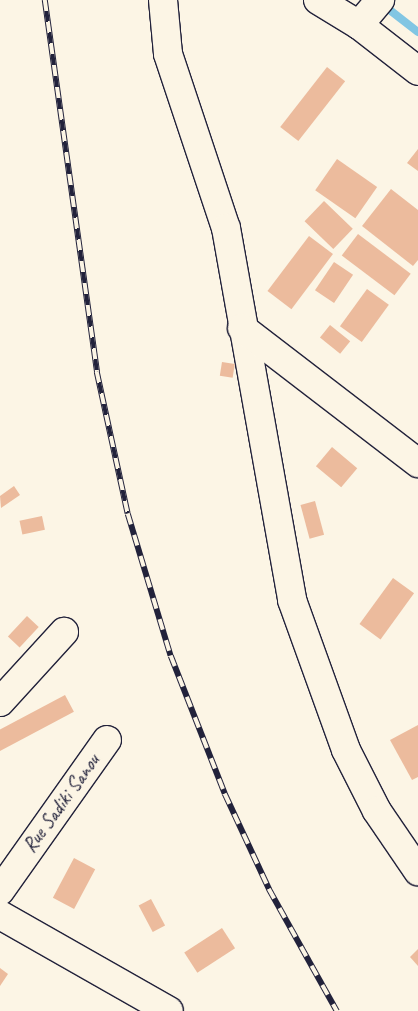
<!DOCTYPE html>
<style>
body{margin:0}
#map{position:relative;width:418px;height:1011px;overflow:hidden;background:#fcf5e5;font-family:Caveat,sans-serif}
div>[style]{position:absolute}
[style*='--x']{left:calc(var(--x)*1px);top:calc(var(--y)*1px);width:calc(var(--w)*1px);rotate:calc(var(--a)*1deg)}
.stream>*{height:8px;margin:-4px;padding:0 4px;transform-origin:4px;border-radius:4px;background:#82c6e3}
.building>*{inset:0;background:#ecbb9d;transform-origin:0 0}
.roads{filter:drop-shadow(1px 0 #22223b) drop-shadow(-1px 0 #22223b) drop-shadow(0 1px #22223b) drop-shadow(0 -1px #22223b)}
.minor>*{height:28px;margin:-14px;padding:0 14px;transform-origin:14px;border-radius:14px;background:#fcf5e5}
.rail>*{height:5.5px;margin-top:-2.75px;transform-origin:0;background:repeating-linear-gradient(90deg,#fcf5e5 0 11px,#22223b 0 22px);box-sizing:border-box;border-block:1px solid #22223b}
span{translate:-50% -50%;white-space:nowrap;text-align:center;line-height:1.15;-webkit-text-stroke:4.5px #fcf5e5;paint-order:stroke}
.street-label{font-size:20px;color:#22223b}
</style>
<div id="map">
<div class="stream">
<i style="--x:391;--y:11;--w:34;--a:38"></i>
</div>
<div class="building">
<i style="left:327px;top:67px;width:23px;height:76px;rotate:38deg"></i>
<i style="clip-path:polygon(418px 149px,418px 171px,407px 163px)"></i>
<i style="left:337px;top:159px;width:49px;height:38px;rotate:35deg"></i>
<i style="clip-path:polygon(391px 189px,418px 210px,418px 260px,413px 266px,362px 226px)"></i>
<i style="left:324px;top:201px;width:40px;height:28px;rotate:44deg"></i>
<i style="left:358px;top:234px;width:66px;height:27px;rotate:37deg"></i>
<i style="left:309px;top:236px;width:30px;height:69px;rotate:37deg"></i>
<i style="left:334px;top:262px;width:23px;height:34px;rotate:34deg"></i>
<i style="left:367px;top:289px;width:27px;height:46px;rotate:36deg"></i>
<i style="left:330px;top:325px;width:26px;height:16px;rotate:39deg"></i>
<i style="left:222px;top:362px;width:13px;height:14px;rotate:9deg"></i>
<i style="left:332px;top:447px;width:33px;height:25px;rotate:40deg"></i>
<i style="clip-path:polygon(14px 486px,20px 495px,1px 508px,0 496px)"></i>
<i style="left:315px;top:501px;width:35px;height:15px;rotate:75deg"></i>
<i style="left:42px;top:516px;width:14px;height:23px;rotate:78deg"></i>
<i style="left:393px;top:578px;width:26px;height:57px;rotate:36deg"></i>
<i style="left:27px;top:616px;width:16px;height:28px;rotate:43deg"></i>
<i style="left:65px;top:695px;width:19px;height:97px;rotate:62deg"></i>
<i style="clip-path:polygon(418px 725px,418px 777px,412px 780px,390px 740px)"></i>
<i style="left:74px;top:858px;width:24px;height:45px;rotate:28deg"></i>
<i style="left:151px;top:899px;width:30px;height:14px;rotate:62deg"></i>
<i style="left:222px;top:928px;width:24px;height:45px;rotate:57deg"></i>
<i style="clip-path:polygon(418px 949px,418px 966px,410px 957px)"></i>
<i style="clip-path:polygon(0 968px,8px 974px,0 986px)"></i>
</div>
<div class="roads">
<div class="minor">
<i style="--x:163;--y:0;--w:54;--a:84.7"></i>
<i style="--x:168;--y:54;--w:183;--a:71.6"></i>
<i style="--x:226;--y:228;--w:378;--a:79.9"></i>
<i style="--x:292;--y:600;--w:159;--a:70.2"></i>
<i style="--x:346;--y:750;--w:68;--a:63.1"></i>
<i style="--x:377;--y:811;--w:73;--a:55.7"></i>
<i style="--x:318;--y:0;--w:48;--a:31.4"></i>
<i style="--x:359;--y:25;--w:75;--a:37.9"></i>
<i style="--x:359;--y:25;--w:33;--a:-50"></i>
<i style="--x:242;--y:328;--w:222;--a:37.5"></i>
<i style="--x:0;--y:702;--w:95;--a:-47.6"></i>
<i style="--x:0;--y:891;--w:185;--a:-54.7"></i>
<i style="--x:0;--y:915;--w:194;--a:29.6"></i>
</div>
</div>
<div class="rail">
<i style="--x:45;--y:0;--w:376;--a:82"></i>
<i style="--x:97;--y:372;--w:145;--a:77.7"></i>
<i style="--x:128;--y:514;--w:148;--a:73.2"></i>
<i style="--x:171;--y:656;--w:148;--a:68.6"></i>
<i style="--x:225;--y:794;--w:105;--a:65.1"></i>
<i style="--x:269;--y:889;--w:140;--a:60.9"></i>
</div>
<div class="street-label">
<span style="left:61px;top:803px;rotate:-54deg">Rue Sadiki Sanou</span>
</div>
</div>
